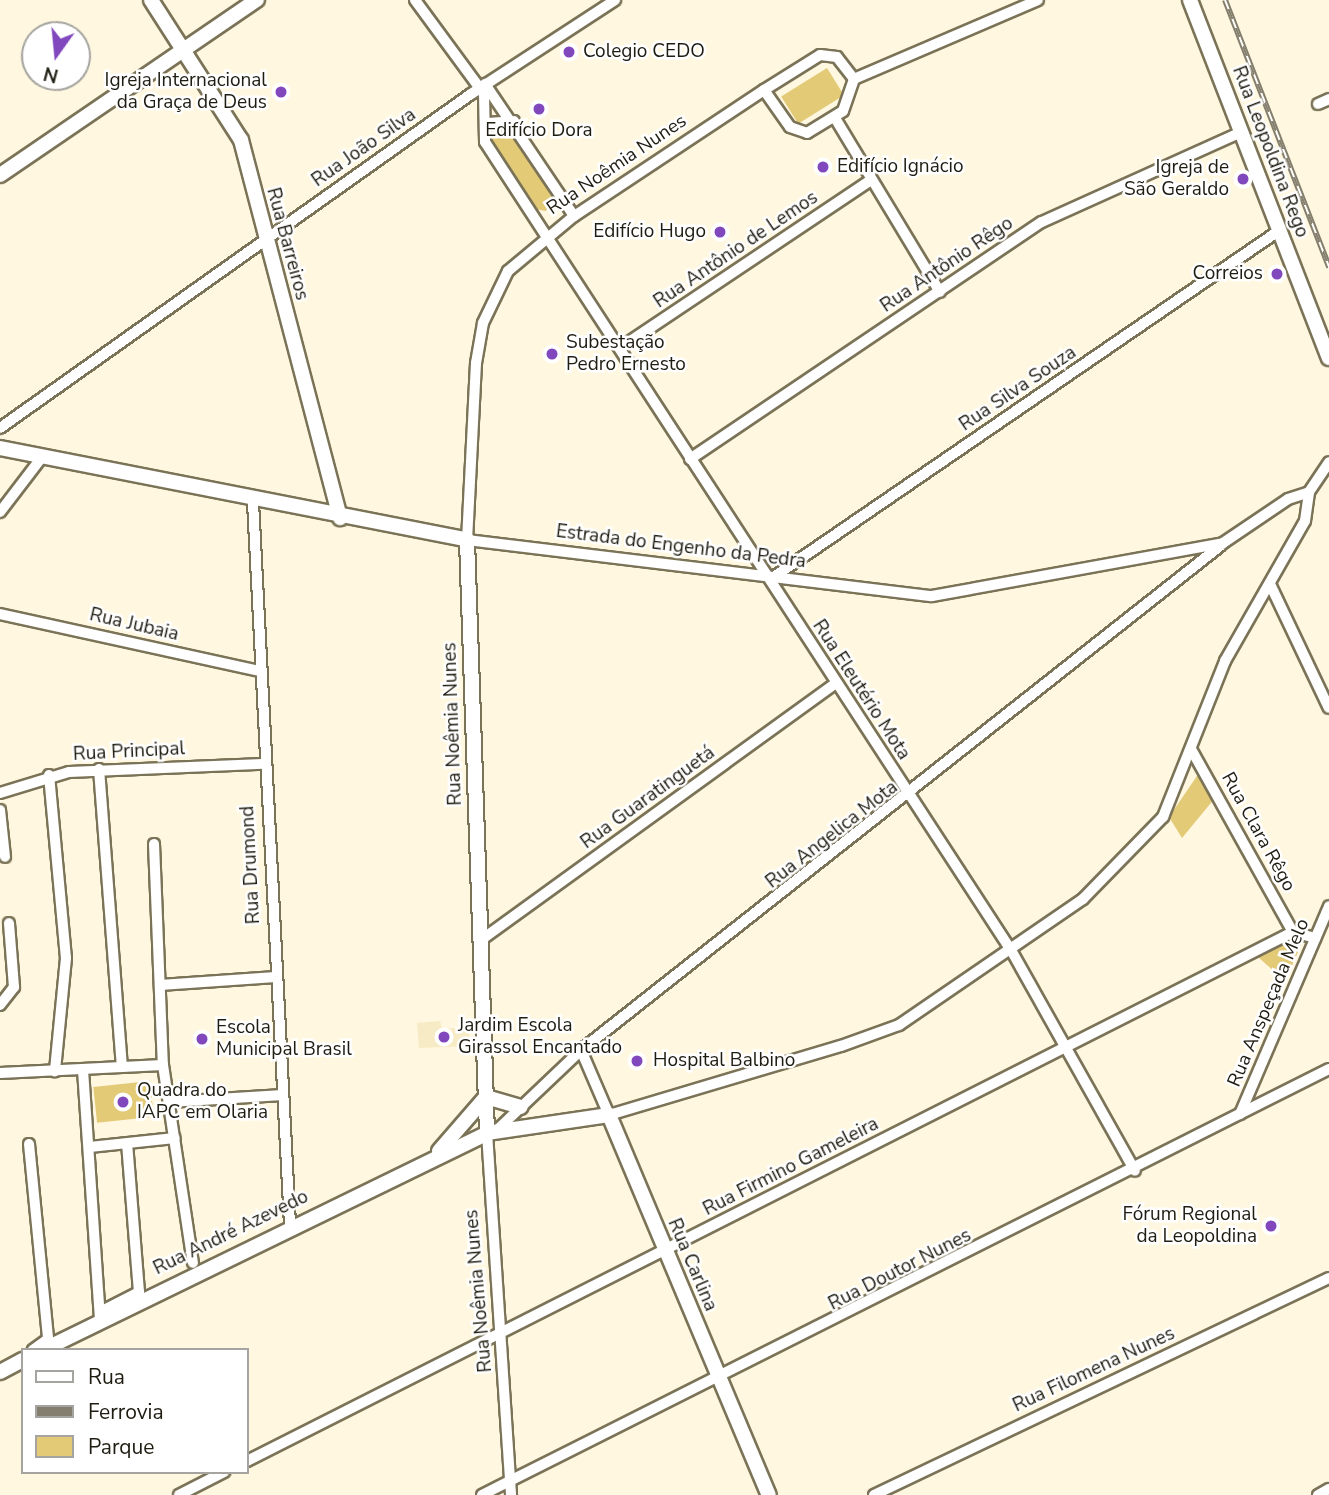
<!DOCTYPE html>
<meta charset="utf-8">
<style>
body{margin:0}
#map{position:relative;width:1329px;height:1495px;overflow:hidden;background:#fff7df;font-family:"Nunito Sans",sans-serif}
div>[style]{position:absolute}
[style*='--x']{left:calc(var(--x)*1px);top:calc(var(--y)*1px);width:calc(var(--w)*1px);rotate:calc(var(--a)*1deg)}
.built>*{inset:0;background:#f6ebc4}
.green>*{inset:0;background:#e3ca77;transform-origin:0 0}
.roads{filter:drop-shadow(2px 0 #7b7357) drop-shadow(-2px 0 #7b7357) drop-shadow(0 2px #7b7357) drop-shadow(0 -2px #7b7357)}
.street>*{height:10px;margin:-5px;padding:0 5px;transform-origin:5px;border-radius:5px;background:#fff}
.secondary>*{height:14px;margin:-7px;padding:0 7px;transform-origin:7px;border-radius:7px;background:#fff}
.rail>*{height:6px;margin-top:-3px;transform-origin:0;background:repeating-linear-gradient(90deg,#fff 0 10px,#837e6d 0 20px);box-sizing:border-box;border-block:2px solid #837e6d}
.dots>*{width:19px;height:19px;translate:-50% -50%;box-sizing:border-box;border:4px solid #fff;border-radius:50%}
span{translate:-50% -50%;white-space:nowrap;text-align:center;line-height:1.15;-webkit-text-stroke:5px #fff;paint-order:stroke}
.poi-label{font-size:19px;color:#1f1c11}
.left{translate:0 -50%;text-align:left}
.right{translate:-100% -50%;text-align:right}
.street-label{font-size:19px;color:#1f1c11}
.legend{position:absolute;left:21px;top:1348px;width:228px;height:126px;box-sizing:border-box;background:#fff;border:2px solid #a5a4a0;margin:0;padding:9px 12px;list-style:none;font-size:21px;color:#1f1c11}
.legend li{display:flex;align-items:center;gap:14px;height:35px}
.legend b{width:35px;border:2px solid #a5a4a0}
.north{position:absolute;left:21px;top:21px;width:70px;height:70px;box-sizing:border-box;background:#fff;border:2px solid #a5a4a0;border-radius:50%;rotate:195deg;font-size:19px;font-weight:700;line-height:28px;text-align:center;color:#1f1c11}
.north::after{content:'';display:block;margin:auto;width:24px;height:32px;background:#8148be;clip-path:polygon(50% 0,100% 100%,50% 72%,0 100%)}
</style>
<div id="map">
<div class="built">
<i style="clip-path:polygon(440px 1021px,442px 1029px,469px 1027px,470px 1046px,419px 1048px,417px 1023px)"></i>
</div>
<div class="green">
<i style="left:827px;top:68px;width:32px;height:54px;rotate:58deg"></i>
<i style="clip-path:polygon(507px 125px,555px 193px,546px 211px,534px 209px,489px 140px,494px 126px)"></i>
<i style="clip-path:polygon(1199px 773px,1215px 798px,1182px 838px,1169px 817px)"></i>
<i style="clip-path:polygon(1295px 937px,1302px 943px,1285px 981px,1257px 956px)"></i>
<i style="left:150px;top:1081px;width:36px;height:57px;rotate:84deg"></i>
</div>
<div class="roads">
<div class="street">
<i style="--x:415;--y:0;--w:117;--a:53.7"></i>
<i style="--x:484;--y:94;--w:48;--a:88.8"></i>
<i style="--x:485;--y:142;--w:964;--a:56.94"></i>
<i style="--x:1011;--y:950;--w:253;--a:60.7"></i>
<i style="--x:854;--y:79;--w:200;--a:-23.2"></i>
<i style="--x:485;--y:84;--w:159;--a:56"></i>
<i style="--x:764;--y:90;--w:45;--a:54.9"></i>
<i style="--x:790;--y:127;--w:18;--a:19"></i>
<i style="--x:807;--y:133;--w:42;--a:-31.4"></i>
<i style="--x:843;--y:111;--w:34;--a:-71"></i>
<i style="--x:854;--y:79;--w:28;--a:-128"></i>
<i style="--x:837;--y:57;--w:17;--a:-173"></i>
<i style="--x:820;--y:55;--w:66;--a:148"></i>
<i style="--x:764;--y:90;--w:228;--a:146.4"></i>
<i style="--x:574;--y:216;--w:86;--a:140.2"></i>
<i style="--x:508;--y:271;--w:58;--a:115.7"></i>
<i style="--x:483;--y:323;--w:41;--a:99.9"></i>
<i style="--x:476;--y:363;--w:177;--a:92.9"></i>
<i style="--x:467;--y:540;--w:468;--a:6.9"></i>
<i style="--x:932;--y:596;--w:296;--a:-10.3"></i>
<i style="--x:1223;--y:543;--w:78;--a:-34.1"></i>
<i style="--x:1288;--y:499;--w:22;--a:-18"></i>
<i style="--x:1309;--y:492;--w:36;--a:-56"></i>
<i style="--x:1318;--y:104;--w:12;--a:-24"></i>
<i style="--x:835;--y:118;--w:203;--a:58.9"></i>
<i style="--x:487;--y:123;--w:27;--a:-4"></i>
<i style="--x:620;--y:348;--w:302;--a:-33.8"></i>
<i style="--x:0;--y:428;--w:577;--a:-35.34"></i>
<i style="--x:471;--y:94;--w:172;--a:-33.1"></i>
<i style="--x:690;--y:459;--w:424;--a:-34"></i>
<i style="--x:1042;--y:222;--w:218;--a:-24.3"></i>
<i style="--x:253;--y:502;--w:724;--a:87.07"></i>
<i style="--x:0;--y:512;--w:69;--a:-52.6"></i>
<i style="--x:775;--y:576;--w:612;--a:-34.42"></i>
<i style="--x:1270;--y:584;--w:137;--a:64.6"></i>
<i style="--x:0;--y:614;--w:266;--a:12.4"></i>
<i style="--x:1191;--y:749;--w:210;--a:60.9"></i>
<i style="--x:99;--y:769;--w:299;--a:85.6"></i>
<i style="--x:49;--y:775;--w:184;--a:84.7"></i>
<i style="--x:66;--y:958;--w:114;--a:95.6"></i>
<i style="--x:0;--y:793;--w:72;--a:-16.9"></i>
<i style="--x:69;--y:772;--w:194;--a:-2.4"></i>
<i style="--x:0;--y:810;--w:47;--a:83.9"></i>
<i style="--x:154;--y:844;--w:221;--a:87.7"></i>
<i style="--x:163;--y:1065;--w:200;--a:81.4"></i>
<i style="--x:481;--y:940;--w:437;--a:-35.9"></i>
<i style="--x:160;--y:985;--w:116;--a:-3.9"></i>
<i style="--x:0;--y:1005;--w:23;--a:-52"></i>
<i style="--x:14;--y:987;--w:64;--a:-94.5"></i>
<i style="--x:581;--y:1050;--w:71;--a:66.7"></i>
<i style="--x:609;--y:1115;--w:242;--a:-16.6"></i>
<i style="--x:841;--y:1046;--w:62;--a:-19.9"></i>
<i style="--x:899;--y:1025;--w:223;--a:-34.4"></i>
<i style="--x:1083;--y:899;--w:115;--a:-45.7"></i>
<i style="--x:1163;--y:817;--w:168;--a:-68.3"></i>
<i style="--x:1225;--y:661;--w:161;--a:-60.3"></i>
<i style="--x:1305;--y:521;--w:29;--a:-82"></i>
<i style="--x:83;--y:1070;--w:251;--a:86.1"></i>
<i style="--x:0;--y:1073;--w:163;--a:-2.8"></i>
<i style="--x:169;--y:1102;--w:114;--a:-3.5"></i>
<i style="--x:1240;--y:1114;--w:226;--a:-66.8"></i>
<i style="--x:497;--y:1130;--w:116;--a:-43.6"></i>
<i style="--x:581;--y:1050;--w:814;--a:-38.26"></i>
<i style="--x:487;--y:1133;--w:363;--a:86.2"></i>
<i style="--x:29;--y:1144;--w:196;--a:84.4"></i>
<i style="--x:48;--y:1339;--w:19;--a:144"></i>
<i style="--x:90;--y:1147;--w:85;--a:-6"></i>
<i style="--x:100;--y:1312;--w:44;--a:-27.1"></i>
<i style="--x:139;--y:1292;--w:149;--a:-94.6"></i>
<i style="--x:247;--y:1461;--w:1172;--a:-26.83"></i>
<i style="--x:1293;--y:932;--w:23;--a:15"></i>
<i style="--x:179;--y:1495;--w:51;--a:-27.1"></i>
<i style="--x:482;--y:1495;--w:948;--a:-26.7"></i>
<i style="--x:874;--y:1495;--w:504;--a:-25.5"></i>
<i style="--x:1318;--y:1495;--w:13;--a:-29"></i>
</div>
<div class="secondary">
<i style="--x:151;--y:0;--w:166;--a:57.3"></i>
<i style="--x:241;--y:140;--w:391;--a:75.3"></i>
<i style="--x:1190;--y:0;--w:384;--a:68.8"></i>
<i style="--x:0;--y:175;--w:311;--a:-34.3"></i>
<i style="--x:0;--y:448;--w:476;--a:11.1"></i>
<i style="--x:467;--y:540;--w:593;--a:88.07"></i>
<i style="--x:486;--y:1097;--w:36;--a:16"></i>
<i style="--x:439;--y:1151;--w:72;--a:-49"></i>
<i style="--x:43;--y:1350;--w:494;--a:-26"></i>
<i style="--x:487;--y:1133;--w:123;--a:-8.4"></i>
<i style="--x:609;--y:1115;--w:412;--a:67.2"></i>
<i style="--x:0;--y:1372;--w:26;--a:-28"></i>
</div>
</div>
<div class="rail">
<i style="--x:1225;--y:0;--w:287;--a:68.7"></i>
</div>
<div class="dots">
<i style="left:569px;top:52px;background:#8148be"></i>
<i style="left:281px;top:92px;background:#8148be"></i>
<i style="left:539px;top:109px;background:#8148be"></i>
<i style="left:823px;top:167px;background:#8148be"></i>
<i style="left:1243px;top:179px;background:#8148be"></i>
<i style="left:720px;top:232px;background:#8148be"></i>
<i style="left:1277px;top:274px;background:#8148be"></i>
<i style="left:552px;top:354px;background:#8148be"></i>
<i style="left:444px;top:1037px;background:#8148be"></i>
<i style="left:202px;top:1039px;background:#8148be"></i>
<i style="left:637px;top:1061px;background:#8148be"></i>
<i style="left:123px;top:1102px;background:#8148be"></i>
<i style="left:1271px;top:1226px;background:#8148be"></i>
</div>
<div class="poi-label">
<span class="left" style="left:583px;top:52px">Colegio CEDO</span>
<span class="right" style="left:267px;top:92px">Igreja Internacional<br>da Graça de Deus</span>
<span style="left:539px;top:131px">Edifício Dora</span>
<span class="left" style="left:837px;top:167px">Edifício Ignácio</span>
<span class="right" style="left:1229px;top:179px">Igreja de<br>São Geraldo</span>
<span class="right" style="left:706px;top:232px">Edifício Hugo</span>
<span class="right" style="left:1263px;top:274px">Correios</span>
<span class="left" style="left:566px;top:354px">Subestação<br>Pedro Ernesto</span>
<span class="left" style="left:458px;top:1037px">Jardim Escola<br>Girassol Encantado</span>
<span class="left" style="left:216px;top:1039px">Escola<br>Municipal Brasil</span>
<span class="left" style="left:653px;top:1061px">Hospital Balbino</span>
<span class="left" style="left:137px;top:1102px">Quadra do<br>IAPC em Olaria</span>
<span class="right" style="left:1257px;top:1226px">Fórum Regional<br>da Leopoldina</span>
</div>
<div class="street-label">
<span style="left:364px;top:148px;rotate:-35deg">Rua João Silva</span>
<span style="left:1270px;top:152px;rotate:69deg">Rua Leopoldina Rego</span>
<span style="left:617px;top:165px;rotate:-34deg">Rua Noêmia Nunes</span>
<span style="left:287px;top:244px;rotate:75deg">Rua Barreiros</span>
<span style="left:736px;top:250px;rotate:-34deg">Rua Antônio de Lemos</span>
<span style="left:947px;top:265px;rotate:-34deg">Rua Antônio Rêgo</span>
<span style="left:1018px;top:389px;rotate:-34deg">Rua Silva Souza</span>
<span style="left:681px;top:547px;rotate:7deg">Estrada do Engenho da Pedra</span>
<span style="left:134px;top:625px;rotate:13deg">Rua Jubaia</span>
<span style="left:861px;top:690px;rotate:57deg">Rua Eleutério Mota</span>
<span style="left:453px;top:724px;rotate:-92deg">Rua Noêmia Nunes</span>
<span style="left:129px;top:752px;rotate:-3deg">Rua Principal</span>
<span style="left:648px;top:798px;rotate:-36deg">Rua Guaratinguetá</span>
<span style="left:1258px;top:832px;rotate:61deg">Rua Clara Rêgo</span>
<span style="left:832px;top:835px;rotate:-38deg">Rua Angelica Mota</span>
<span style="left:251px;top:865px;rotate:-93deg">Rua Drumond</span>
<span style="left:1269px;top:1003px;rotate:-67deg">Rua Anspeçada Melo</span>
<span style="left:791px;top:1167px;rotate:-27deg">Rua Firmino Gameleira</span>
<span style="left:231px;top:1233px;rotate:-26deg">Rua André Azevedo</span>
<span style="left:692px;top:1265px;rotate:67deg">Rua Carlina</span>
<span style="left:900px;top:1270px;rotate:-27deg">Rua Doutor Nunes</span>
<span style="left:479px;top:1291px;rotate:-95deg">Rua Noêmia Nunes</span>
<span style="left:1094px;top:1370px;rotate:-25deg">Rua Filomena Nunes</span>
</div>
<ul class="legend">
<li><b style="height:9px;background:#fff"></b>Rua</li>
<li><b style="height:9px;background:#837e6d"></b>Ferrovia</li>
<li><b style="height:19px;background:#e3ca77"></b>Parque</li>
</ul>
<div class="north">N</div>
</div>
